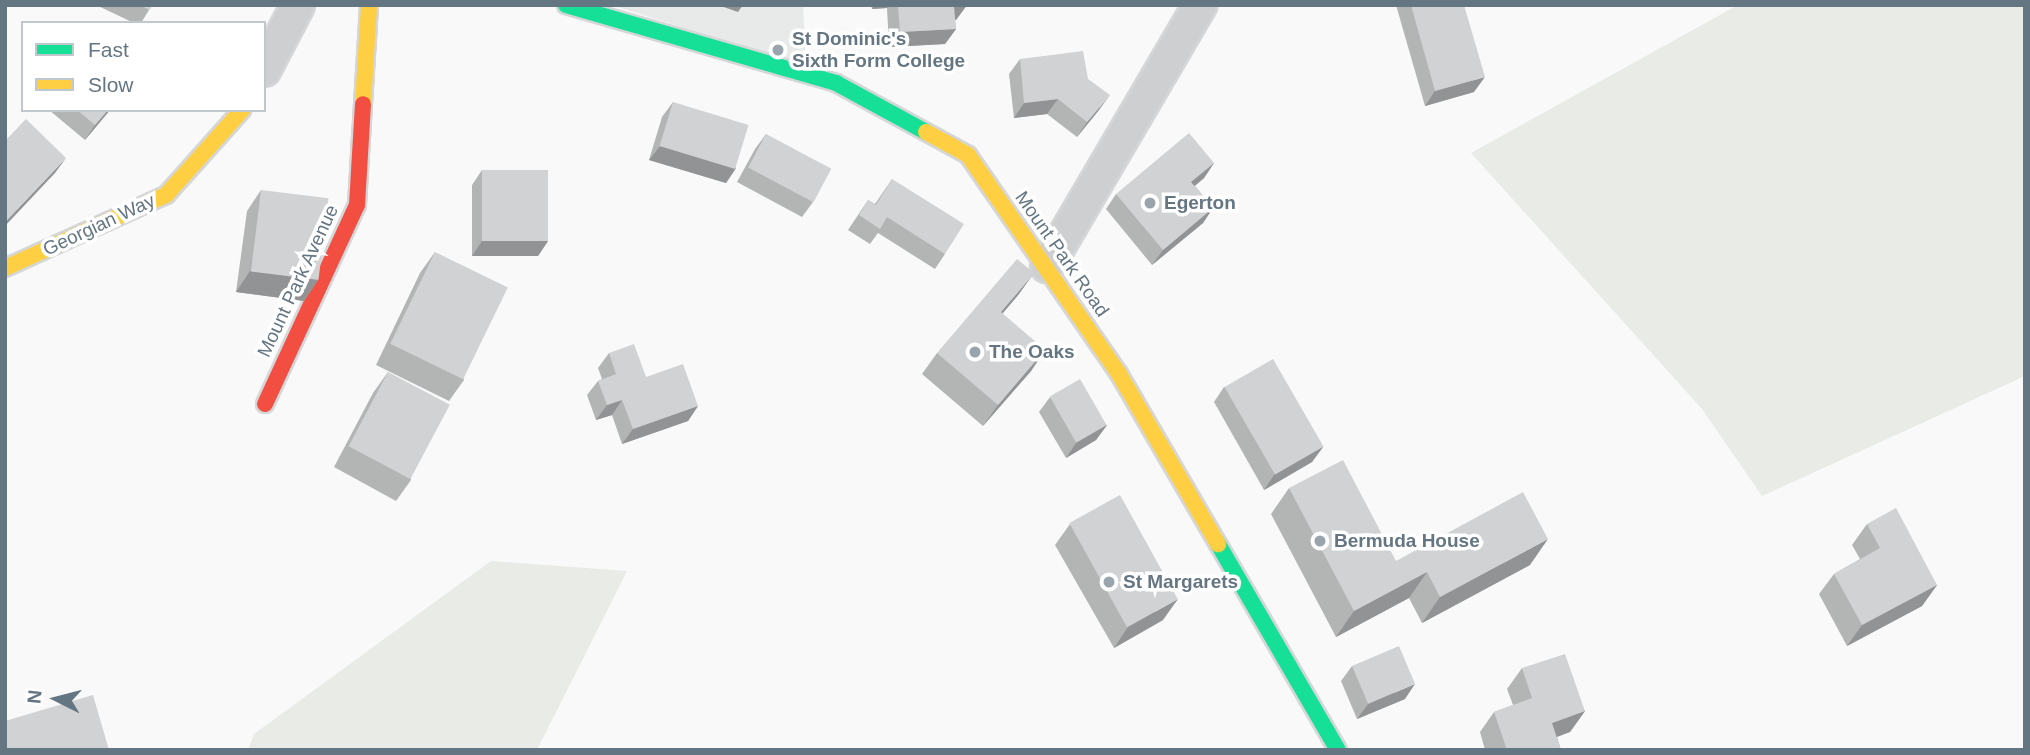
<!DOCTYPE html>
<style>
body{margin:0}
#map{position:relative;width:2030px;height:755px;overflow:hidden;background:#f9f9f9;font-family:Arial,sans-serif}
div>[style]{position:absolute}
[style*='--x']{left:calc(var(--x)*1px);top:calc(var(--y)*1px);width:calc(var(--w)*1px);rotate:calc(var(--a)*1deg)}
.built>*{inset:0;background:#e8e9e9}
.green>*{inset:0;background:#e8ebe6}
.roads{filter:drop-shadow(2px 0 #d5d6d7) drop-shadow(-2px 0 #d5d6d7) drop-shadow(0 2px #d5d6d7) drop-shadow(0 -2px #d5d6d7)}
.street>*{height:32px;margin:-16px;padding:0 16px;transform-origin:16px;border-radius:16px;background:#cecfd0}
.fast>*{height:16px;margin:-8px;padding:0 8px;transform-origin:8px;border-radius:8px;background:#16e098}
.slow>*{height:16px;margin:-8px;padding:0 8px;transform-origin:8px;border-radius:8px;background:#ffcf43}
.jam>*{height:16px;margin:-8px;padding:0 8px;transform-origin:8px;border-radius:8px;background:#f24e42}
.wall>*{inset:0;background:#b3b5b5}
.shaded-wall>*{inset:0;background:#929394}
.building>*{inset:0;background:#d0d2d3;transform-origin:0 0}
.dots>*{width:19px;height:19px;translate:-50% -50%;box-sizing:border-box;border:4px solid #fff;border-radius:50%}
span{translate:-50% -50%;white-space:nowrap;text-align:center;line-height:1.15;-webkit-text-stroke:7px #fff;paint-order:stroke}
.poi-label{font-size:19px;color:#657683;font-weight:700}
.left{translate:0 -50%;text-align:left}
.street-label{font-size:19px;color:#657683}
.frame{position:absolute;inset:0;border:7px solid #657683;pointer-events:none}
.legend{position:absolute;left:21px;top:21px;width:245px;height:91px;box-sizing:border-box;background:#fff;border:2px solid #c1c8cd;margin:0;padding:9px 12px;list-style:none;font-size:21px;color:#657683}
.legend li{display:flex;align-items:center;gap:14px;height:35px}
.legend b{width:35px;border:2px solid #c1c8cd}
.north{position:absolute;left:21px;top:664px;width:70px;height:70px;-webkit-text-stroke:5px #fff;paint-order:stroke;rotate:276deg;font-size:19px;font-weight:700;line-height:28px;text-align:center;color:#657683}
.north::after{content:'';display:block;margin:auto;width:24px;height:32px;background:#657683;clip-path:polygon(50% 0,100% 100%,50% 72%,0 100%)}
</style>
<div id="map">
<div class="built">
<i style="clip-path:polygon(612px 5px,803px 5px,806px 68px)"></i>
</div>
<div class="green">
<i style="clip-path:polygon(1738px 5px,2025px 5px,2025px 376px,1762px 496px,1702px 409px,1471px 153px)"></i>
<i style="clip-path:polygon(491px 561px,627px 571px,537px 750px,248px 750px,254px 734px)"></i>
</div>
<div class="roads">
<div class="street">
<i style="--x:264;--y:70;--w:73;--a:-62.4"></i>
<i style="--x:1047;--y:266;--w:303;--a:-59.6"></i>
</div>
<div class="fast">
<i style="--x:566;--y:5;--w:281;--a:16.1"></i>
<i style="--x:836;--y:83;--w:102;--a:28.6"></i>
<i style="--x:1218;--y:544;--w:238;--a:59.8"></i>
</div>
<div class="slow">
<i style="--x:363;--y:104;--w:99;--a:-86.5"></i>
<i style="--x:926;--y:132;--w:48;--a:28.7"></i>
<i style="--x:968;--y:155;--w:266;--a:55.4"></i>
<i style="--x:1119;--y:374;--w:197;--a:59.8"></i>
<i style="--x:5;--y:268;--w:177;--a:-24.4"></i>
<i style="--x:166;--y:195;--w:114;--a:-48.2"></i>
</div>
<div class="jam">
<i style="--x:265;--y:404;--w:219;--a:-65.2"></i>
<i style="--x:357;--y:205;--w:101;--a:-86.6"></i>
</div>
</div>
<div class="wall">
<i style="clip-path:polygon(96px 5px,152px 5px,141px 23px,134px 23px)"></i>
<i style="clip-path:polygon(871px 5px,967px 5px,956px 20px,955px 20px,956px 29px,945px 44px,889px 47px,887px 8px,872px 9px)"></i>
<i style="clip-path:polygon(1396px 5px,1464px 5px,1474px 92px,1425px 106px)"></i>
<i style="clip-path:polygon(1020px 59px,1088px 79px,1099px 110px,1077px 137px,1047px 114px,1014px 118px,1009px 74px)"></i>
<i style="clip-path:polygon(673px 102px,736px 168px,726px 183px,649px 160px,662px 117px)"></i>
<i style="clip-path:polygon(49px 110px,110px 110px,85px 140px)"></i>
<i style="clip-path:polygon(766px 134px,813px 202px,802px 217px,737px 182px,755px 149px)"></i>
<i style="clip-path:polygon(1214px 163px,1204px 178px,1195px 186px,1213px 208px,1203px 223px,1152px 265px,1106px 209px,1116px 194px)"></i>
<i style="clip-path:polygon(482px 170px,548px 241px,538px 256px,472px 256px,472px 185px)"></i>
<i style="clip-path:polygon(892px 179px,945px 254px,935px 269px,878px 233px,870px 244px,848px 230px,868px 200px,875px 204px)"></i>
<i style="clip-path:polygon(261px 190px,318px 280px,304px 301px,236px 292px,247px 211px)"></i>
<i style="clip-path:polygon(435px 252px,464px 380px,449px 401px,376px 365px,420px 273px)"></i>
<i style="clip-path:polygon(1019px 294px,1002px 314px,1045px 350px,1031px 371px,983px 426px,922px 374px,937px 353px)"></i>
<i style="clip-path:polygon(609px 353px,646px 377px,698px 406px,688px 421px,622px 444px,612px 415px,596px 420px,587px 395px,598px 381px,602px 379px,598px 368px)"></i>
<i style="clip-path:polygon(388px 372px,411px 480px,396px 501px,334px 467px,373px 393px)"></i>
<i style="clip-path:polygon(1224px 387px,1323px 447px,1312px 462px,1264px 490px,1214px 402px)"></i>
<i style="clip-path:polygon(1050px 397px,1107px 425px,1096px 440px,1066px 458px,1039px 412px)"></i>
<i style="clip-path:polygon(1289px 488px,1396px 561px,1530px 565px,1422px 623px,1409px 598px,1336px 637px,1271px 514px)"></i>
<i style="clip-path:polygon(1070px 524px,1163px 620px,1114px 648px,1055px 545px)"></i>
<i style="clip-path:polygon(1867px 524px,1937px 585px,1922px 606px,1847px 646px,1819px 594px,1834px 574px,1860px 559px,1852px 545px)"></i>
<i style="clip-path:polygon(1352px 666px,1405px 699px,1357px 719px,1341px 681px)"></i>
<i style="clip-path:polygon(1522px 668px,1585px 711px,1570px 732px,1557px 737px,1561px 750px,1485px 750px,1480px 732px,1494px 712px,1513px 705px,1507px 689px)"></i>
</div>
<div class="shaded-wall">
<i style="clip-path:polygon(718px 5px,743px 5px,738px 12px)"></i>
<i style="clip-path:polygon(874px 5px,889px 5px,887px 8px,872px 9px)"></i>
<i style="clip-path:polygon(967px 5px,956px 20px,944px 21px,954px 6px)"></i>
<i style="clip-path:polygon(956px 29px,945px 44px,889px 47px,900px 32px)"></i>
<i style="clip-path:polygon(1485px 77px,1474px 92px,1425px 106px,1435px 91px)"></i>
<i style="clip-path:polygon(1110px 95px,1099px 110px,1077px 137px,1087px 122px)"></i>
<i style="clip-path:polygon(1058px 99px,1047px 114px,1014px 118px,1024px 103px)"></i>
<i style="clip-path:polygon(108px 110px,110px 110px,85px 140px,95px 125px)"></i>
<i style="clip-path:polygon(660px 146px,736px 168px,726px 183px,649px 160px)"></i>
<i style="clip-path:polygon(66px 158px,55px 173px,5px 226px,5px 223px,7px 220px)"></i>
<i style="clip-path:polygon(1214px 163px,1204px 178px,1181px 197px,1191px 182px)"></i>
<i style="clip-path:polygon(1213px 208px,1203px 223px,1152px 265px,1163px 250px)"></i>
<i style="clip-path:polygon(482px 241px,548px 241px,538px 256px,472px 256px)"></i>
<i style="clip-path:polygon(250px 271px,318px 280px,304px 301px,236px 292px)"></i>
<i style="clip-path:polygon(1034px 273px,1019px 294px,986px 333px,1001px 312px)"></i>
<i style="clip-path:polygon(1045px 350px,1031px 371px,983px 426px,998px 405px)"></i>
<i style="clip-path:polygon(622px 400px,612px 415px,596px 420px,607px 405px)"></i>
<i style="clip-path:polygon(698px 406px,688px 421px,622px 444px,633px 429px)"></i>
<i style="clip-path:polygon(1107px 425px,1096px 440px,1066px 458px,1076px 443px)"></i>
<i style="clip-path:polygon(1323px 447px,1312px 462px,1264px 490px,1274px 475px)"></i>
<i style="clip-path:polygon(1548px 539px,1530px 565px,1422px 623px,1440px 597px)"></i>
<i style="clip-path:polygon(1427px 572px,1409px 598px,1336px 637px,1354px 611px)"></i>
<i style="clip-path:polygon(1937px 585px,1922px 606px,1847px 646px,1862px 625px)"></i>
<i style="clip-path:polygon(1178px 599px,1163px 620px,1114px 648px,1128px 627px)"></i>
<i style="clip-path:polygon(1415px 684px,1405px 699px,1357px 719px,1368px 704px)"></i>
<i style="clip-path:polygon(1585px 711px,1570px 732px,1537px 744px,1552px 723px)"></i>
</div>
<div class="building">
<i style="clip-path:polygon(139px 5px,152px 5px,150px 10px)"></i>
<i style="clip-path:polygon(898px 5px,960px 5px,954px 6px,956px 29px,900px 32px)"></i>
<i style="clip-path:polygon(1411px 5px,1464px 5px,1485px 77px,1435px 91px)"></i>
<i style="clip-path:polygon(1083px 51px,1088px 79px,1110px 95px,1087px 122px,1058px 99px,1024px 103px,1020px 59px)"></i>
<i style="left:673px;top:102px;width:79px;height:46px;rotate:17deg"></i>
<i style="clip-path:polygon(77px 110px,108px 110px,95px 125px)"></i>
<i style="clip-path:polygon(26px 119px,66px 158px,7px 220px,5px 218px,5px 141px)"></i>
<i style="clip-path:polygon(1189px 133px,1214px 163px,1191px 182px,1213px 208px,1163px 250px,1116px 194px)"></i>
<i style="left:766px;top:134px;width:74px;height:38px;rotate:28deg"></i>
<i style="left:482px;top:170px;width:66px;height:71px"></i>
<i style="clip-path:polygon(892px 179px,964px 224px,945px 254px,887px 217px,880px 229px,859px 215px,868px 200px,876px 205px)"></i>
<i style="left:261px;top:190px;width:68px;height:82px;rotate:7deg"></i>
<i style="left:435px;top:252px;width:81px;height:102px;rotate:26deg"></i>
<i style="clip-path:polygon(1017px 259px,1034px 273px,1001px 312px,1045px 350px,998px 405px,937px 353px)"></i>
<i style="clip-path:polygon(634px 344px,646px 377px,683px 364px,698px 406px,633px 429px,622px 400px,607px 405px,598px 381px,616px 374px,609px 353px)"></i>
<i style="left:1273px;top:359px;width:101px;height:56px;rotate:60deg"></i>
<i style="left:388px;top:372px;width:70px;height:84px;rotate:28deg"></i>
<i style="left:1080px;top:379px;width:53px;height:35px;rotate:60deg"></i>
<i style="clip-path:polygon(1343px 460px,1396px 561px,1523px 492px,1548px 539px,1440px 597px,1427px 572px,1354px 611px,1289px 488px)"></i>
<i style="left:1120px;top:495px;width:119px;height:58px;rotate:61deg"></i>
<i style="clip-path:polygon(1896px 508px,1937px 585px,1862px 625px,1834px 574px,1880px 548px,1867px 524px)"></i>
<i style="left:1399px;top:646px;width:41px;height:51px;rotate:67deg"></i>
<i style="clip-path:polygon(1565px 654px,1585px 711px,1552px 723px,1561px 750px,1507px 750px,1494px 712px,1532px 698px,1522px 668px)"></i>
<i style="clip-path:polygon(93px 695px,109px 750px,5px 750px,5px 721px)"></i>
</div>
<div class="dots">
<i style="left:778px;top:50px;background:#99a4ac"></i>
<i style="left:1150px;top:203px;background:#99a4ac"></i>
<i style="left:975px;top:352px;background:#99a4ac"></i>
<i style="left:1320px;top:541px;background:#99a4ac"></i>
<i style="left:1109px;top:582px;background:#99a4ac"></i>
</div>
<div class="poi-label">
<span class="left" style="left:792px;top:50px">St Dominic's<br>Sixth Form College</span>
<span class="left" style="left:1164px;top:203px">Egerton</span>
<span class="left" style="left:989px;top:352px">The Oaks</span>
<span class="left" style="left:1334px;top:541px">Bermuda House</span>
<span class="left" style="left:1123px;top:582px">St Margarets</span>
</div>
<div class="street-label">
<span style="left:99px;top:225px;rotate:-25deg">Georgian Way</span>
<span style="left:1062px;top:254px;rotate:55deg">Mount Park Road</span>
<span style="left:298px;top:281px;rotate:-65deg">Mount Park Avenue</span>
</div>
<div class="frame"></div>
<ul class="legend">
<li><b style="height:9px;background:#16e098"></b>Fast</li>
<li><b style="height:9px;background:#ffcf43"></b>Slow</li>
</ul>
<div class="north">N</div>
</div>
